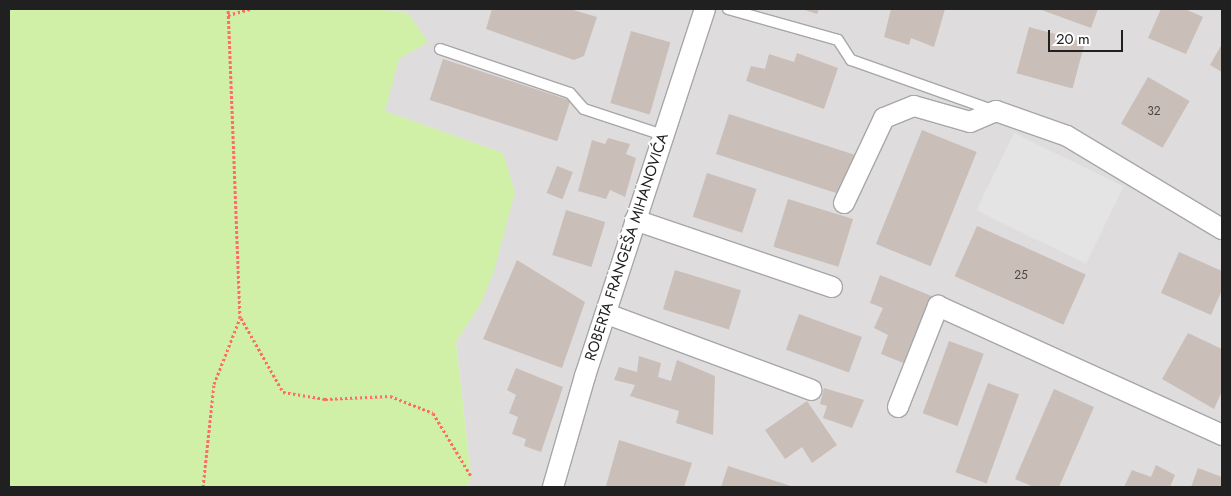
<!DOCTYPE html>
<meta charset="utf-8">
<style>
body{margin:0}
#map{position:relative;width:1231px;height:496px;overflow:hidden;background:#f1ece5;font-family:Jost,sans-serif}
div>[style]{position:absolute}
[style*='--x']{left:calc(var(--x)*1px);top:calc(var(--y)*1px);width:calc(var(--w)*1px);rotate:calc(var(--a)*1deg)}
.residential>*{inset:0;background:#dedcdd}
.grass>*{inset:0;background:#d0f0a7}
.parking>*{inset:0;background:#e4e4e4;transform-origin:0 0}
.building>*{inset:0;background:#cabeb8;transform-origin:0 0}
.path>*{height:3px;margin-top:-1.5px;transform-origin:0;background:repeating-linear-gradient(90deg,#ff6b68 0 2.5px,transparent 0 5px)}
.roads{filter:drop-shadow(1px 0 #a7a7a7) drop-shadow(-1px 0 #a7a7a7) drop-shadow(0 1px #a7a7a7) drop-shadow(0 -1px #a7a7a7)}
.lane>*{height:10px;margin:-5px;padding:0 5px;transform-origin:5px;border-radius:5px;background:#fff}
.street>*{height:20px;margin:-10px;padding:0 10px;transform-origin:10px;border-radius:10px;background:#fff}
span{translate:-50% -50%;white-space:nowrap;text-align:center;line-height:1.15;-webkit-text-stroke:4px #fff;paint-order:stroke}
.number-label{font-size:12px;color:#4a4846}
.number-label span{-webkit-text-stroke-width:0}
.street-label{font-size:15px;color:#202020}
.frame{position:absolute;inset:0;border:10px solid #202020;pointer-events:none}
.scale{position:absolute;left:1048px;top:30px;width:75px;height:22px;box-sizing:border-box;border:2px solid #202020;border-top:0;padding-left:6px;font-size:15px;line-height:18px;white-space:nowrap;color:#202020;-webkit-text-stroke:4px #fff;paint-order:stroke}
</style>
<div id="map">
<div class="residential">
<i style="clip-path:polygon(374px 9px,1222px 9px,1222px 487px,468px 487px,471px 476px,456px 342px,481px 303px,503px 153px,384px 111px,408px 13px)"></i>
</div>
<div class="grass">
<i style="clip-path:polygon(9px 9px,374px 9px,408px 13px,428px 42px,399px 59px,385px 111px,503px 153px,515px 192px,494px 271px,481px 303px,456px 342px,471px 476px,468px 487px,9px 487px)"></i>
</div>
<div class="parking">
<i style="left:1014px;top:133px;width:122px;height:86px;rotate:26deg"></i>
</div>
<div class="building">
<i style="clip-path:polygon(492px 9px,570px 9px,597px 17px,584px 56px,574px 60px,486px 29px)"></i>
<i style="clip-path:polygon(802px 9px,819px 9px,817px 14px)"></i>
<i style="clip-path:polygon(891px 9px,945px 9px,934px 47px,911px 38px,909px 45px,884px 37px)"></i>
<i style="clip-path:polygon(1039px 9px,1098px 9px,1091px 28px)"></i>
<i style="clip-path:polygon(1161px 9px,1185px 9px,1203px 17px,1186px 54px,1148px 38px)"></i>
<i style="left:1029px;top:27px;width:58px;height:48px;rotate:15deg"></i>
<i style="left:631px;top:31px;width:41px;height:75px;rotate:16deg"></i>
<i style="clip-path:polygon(1222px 44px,1222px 72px,1210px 65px)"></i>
<i style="clip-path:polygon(797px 53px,838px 68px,824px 109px,746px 81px,751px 66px,765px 69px,769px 54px,794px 62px)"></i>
<i style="left:443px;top:59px;width:134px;height:43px;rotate:18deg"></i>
<i style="left:1148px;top:77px;width:48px;height:54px;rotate:30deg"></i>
<i style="left:729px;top:114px;width:136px;height:42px;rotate:18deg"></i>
<i style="left:922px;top:130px;width:59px;height:123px;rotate:22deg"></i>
<i style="clip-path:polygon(608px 138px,630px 144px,626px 154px,636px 158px,625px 197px,610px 190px,606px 199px,578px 191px,592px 140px,605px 144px)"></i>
<i style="left:557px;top:166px;width:17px;height:29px;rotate:21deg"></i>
<i style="left:707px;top:173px;width:52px;height:46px;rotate:18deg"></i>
<i style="left:788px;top:199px;width:68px;height:50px;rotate:17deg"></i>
<i style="left:566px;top:210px;width:41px;height:47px;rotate:17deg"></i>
<i style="left:977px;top:226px;width:119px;height:55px;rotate:24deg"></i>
<i style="clip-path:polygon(1179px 252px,1222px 271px,1222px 290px,1211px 315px,1161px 293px)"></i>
<i style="clip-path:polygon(517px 260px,585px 302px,562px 368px,483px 339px)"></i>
<i style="left:675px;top:270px;width:69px;height:41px;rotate:17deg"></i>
<i style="clip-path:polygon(880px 275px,934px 297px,906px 364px,881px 354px,888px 335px,874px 328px,883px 308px,870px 303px)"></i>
<i style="left:799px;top:314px;width:67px;height:38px;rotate:20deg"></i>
<i style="clip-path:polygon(1188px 333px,1222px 349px,1222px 391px,1214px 409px,1162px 379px)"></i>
<i style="left:949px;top:341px;width:37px;height:77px;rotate:20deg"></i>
<i style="clip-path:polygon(639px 356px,661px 363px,658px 377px,671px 381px,677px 360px,715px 376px,713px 435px,676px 423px,679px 411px,630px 396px,635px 385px,614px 380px,619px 367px,637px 372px)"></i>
<i style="clip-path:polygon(516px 368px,563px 387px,541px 452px,524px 446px,526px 439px,512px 434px,518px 417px,509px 413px,516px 395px,507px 390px)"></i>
<i style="left:988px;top:383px;width:33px;height:95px;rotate:20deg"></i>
<i style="clip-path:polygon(824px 388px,864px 400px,852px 428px,823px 418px,827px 406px,820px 404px)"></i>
<i style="clip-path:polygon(1054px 389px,1094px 407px,1059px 487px,1034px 487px,1015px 479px)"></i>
<i style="clip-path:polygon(807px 401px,837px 445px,812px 463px,802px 447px,785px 459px,765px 430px)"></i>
<i style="clip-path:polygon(619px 440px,692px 463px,684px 487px,606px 486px)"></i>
<i style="clip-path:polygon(1156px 465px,1175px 475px,1170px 487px,1124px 487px,1132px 470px,1151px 477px)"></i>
<i style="clip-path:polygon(728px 466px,794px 487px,721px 487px)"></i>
<i style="clip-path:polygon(1198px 468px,1222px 477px,1222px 487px,1191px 487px)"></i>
</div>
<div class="path">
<i style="--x:228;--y:15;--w:24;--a:-15"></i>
<i style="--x:241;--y:318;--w:85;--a:60.4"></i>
<i style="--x:283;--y:392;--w:43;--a:9.5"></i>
<i style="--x:325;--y:399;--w:65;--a:-2.6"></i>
<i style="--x:390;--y:396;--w:46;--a:21.6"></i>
<i style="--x:433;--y:413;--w:74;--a:58.9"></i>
<i style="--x:203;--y:487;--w:104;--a:-83.9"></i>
<i style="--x:214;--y:384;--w:71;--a:-68.5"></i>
<i style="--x:240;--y:318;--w:309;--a:-92.2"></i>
</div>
<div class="roads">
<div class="lane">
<i style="--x:728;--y:9;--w:114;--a:15.7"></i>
<i style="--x:838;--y:40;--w:24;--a:57"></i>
<i style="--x:851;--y:60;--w:153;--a:19.5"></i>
<i style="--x:440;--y:49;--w:137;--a:18.7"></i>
<i style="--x:570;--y:93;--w:21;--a:49"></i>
<i style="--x:584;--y:109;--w:83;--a:18.2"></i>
</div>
<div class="street">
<i style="--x:844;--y:203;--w:94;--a:-64.8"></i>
<i style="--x:884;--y:118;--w:32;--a:-22"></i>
<i style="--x:914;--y:106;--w:58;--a:15.9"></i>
<i style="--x:970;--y:122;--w:28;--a:-23"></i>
<i style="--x:996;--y:111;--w:75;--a:19.4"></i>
<i style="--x:1067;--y:136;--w:181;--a:31"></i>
<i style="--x:635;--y:220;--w:208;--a:18.8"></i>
<i style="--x:607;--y:314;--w:218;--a:20.4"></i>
<i style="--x:898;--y:407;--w:109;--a:-68.4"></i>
<i style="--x:938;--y:306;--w:312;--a:24.4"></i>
<i style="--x:553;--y:487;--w:116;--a:-73.9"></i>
<i style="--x:585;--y:376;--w:386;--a:-71.9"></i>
</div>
</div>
<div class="number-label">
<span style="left:1154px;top:112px">32</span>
<span style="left:1021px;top:276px">25</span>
</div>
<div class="street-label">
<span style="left:627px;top:247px;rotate:-72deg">ROBERTA FRANGEŠA MIHANOVIĆA</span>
</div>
<div class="frame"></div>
<div class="scale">20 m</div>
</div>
